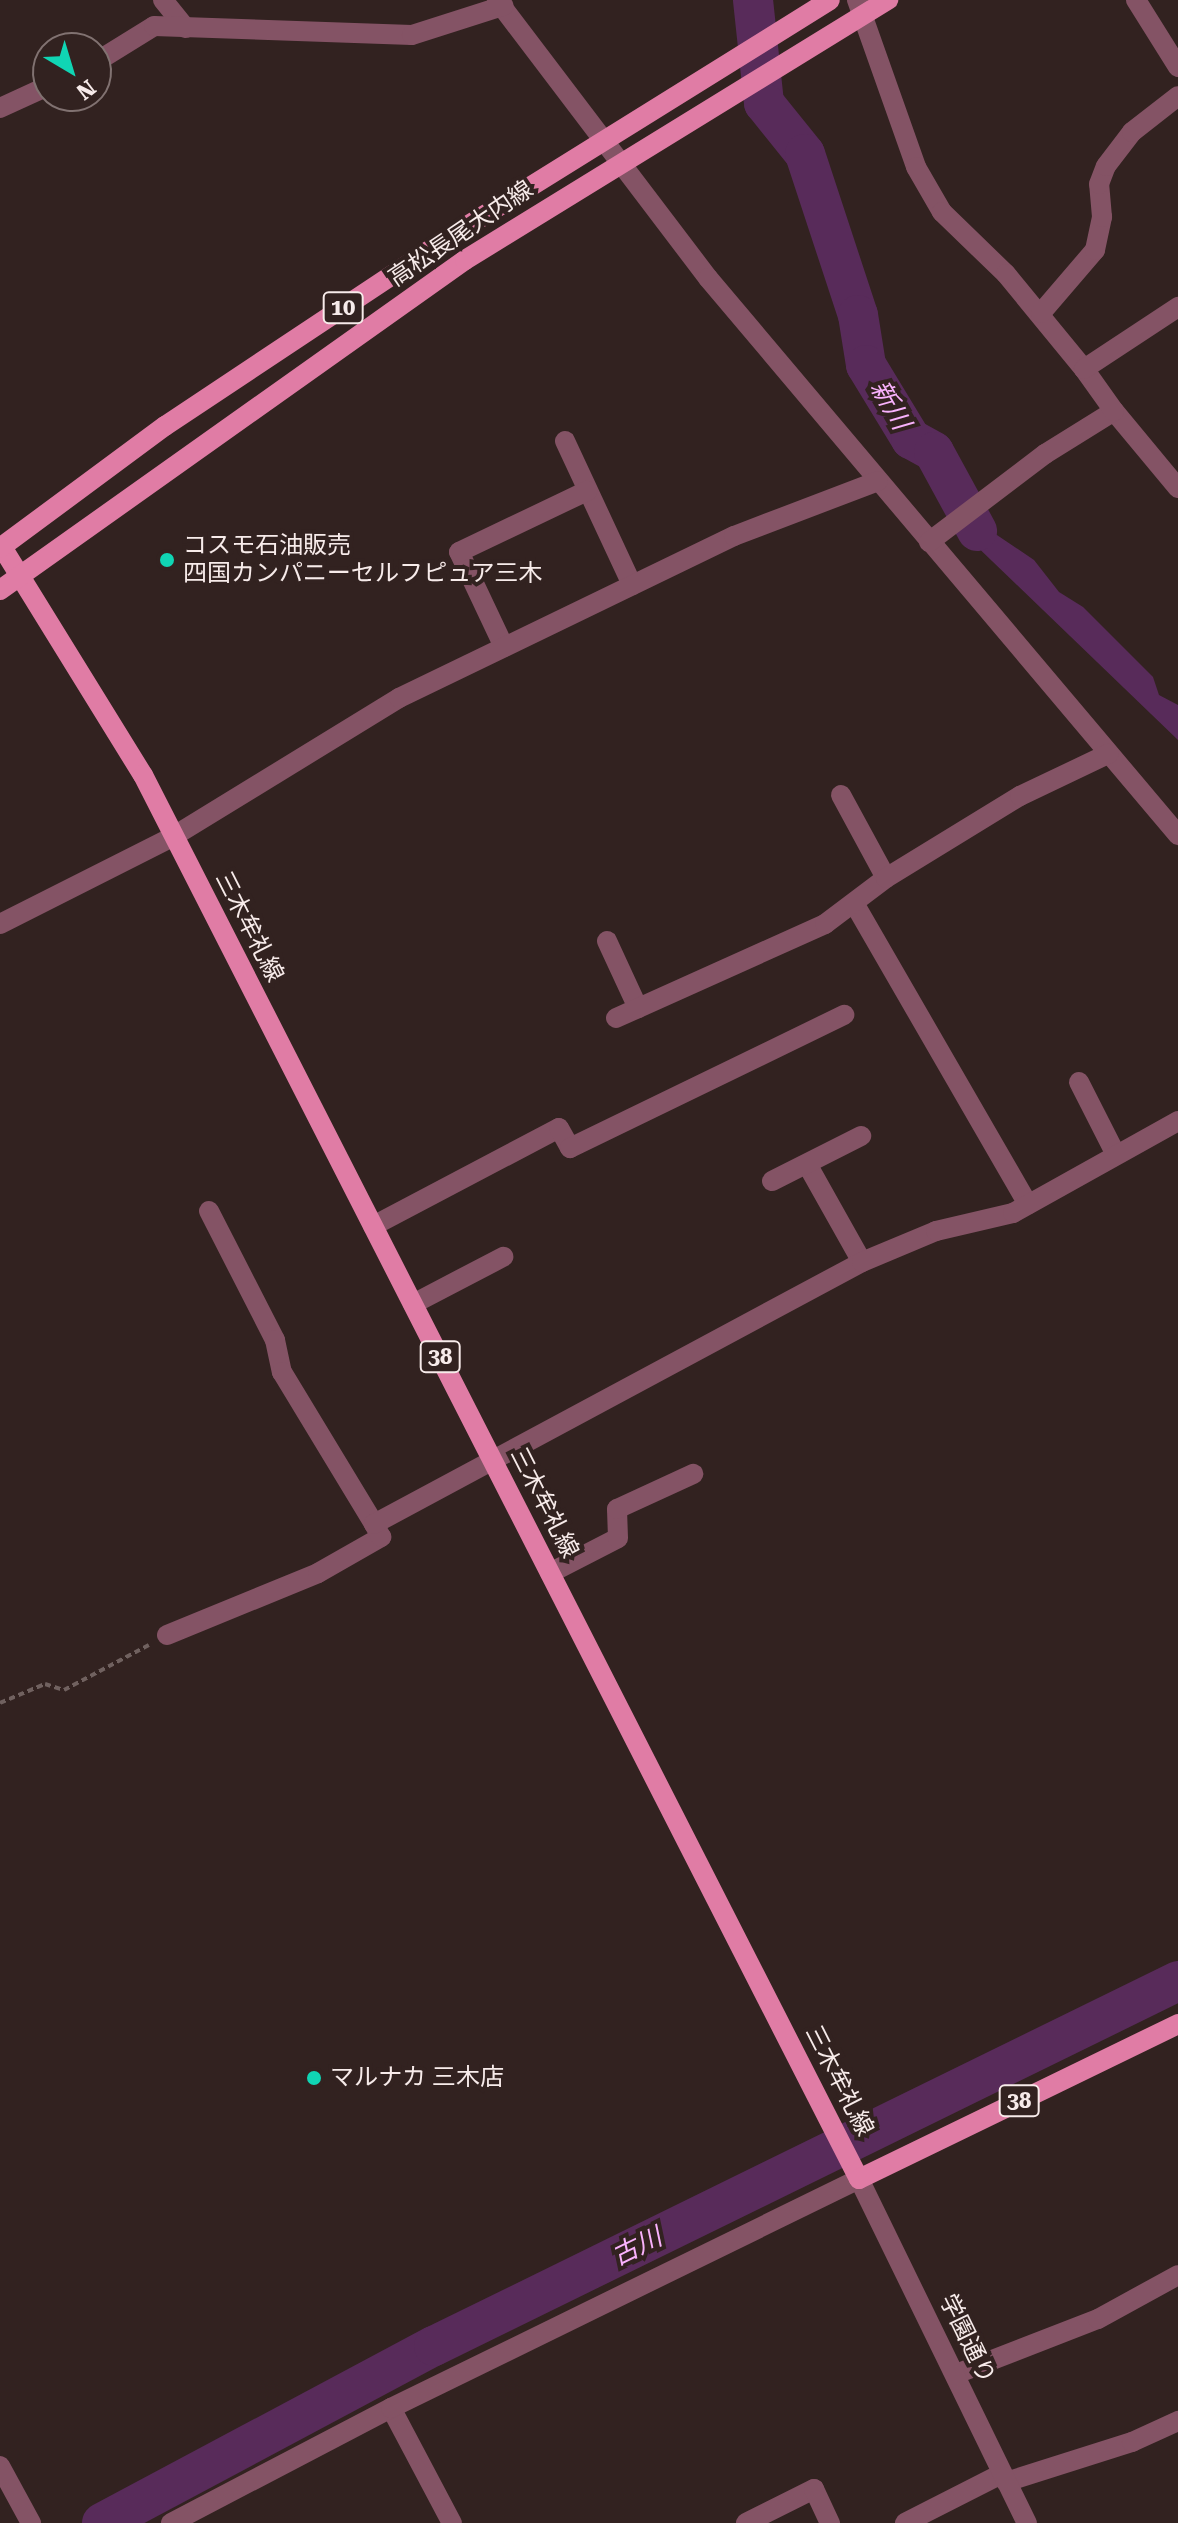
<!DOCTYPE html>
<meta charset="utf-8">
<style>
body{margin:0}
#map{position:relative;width:1178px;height:2523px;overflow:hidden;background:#322220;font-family:"Roboto Serif","Noto Sans JP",serif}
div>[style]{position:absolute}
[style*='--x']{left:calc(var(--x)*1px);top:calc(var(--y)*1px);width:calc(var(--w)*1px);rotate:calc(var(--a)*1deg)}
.water>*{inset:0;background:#582b5a}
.river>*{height:40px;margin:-20px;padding:0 20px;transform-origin:20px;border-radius:20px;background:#582b5a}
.path>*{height:4px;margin-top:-2px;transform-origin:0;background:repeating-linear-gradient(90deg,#70615f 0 6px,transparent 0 10px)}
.minor>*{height:20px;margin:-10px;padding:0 10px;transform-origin:10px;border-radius:10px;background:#845365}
.tertiary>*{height:20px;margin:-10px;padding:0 10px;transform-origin:10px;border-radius:10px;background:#845365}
.primary>*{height:20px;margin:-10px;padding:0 10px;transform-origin:10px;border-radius:10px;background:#e07ca5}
.dots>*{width:22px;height:22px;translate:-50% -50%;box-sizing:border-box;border:4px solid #322220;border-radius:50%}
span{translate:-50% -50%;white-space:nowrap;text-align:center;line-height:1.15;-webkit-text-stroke:8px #322220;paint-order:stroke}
.shield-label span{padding:2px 6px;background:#322220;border:2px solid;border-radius:6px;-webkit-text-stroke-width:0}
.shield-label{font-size:22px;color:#f7ebea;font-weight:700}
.street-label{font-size:24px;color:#f7ebea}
.poi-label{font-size:24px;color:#f7ebea}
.left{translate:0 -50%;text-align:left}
.water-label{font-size:26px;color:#f9b2fd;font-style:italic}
.north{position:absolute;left:32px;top:32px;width:80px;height:80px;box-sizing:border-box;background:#322220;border:2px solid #817271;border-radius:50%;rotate:142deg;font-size:22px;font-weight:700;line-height:32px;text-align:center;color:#f7ebea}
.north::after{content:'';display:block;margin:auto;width:28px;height:36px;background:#10d5b4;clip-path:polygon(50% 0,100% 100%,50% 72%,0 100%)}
</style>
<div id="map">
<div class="water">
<i style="clip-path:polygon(951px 482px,991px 531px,1034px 560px,1059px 592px,1083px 607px,1153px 677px,1159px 695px,1178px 705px,1178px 740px,966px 536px,938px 491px)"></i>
</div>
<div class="river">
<i style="--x:753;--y:0;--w:104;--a:83.9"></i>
<i style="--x:764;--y:103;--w:65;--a:51.2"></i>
<i style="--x:805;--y:154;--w:169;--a:71.8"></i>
<i style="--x:858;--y:315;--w:51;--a:80.9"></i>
<i style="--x:866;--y:365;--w:87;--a:58.7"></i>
<i style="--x:911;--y:439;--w:26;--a:29"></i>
<i style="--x:934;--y:452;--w:90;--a:61.4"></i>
<i style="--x:102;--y:2523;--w:376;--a:-28.1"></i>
<i style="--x:434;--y:2346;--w:829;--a:-26.13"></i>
</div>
<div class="path">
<i style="--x:0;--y:1703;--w:49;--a:-22.9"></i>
<i style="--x:45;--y:1684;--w:20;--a:18"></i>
<i style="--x:64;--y:1690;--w:96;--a:-27.9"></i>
</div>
<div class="minor">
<i style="--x:163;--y:0;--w:36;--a:51"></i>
<i style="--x:497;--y:0;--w:349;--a:52.8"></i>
<i style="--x:708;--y:278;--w:729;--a:49.84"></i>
<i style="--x:857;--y:0;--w:177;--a:70.5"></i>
<i style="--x:916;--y:167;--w:52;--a:60"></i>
<i style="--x:942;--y:212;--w:89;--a:44.1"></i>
<i style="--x:1006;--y:274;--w:123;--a:50.6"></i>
<i style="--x:1136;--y:0;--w:79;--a:57.9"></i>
<i style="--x:96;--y:62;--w:68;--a:-31.8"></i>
<i style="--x:154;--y:26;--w:258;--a:2"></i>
<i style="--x:412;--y:35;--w:96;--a:-17.7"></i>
<i style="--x:0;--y:108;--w:53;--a:-24.6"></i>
<i style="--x:1041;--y:313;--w:83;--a:-49.4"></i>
<i style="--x:1095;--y:250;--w:34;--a:-78"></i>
<i style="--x:1102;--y:217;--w:33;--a:-95"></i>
<i style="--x:1099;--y:184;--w:19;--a:-69"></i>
<i style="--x:1106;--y:166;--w:43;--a:-52.6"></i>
<i style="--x:1132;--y:132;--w:58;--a:-38"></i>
<i style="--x:1114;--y:411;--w:100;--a:50.3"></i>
<i style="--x:565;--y:441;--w:159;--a:65"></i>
<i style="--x:929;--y:542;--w:146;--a:-37.2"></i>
<i style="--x:1045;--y:454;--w:81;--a:-31.9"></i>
<i style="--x:1114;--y:411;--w:52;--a:-125.5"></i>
<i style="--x:1084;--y:369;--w:113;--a:-33.4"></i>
<i style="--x:504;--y:647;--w:105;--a:-115.3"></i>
<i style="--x:459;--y:552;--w:142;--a:-25.5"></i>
<i style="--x:841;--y:795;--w:94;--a:61.5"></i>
<i style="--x:854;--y:903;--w:348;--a:60"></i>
<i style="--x:0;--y:924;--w:195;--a:-26.8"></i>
<i style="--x:174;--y:836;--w:264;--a:-31.5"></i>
<i style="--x:399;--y:698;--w:372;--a:-25.8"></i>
<i style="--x:734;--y:536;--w:154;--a:-20.9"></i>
<i style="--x:607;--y:941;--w:74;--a:65.2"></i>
<i style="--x:616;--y:1018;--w:229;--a:-24.2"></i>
<i style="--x:825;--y:924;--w:76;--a:-37"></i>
<i style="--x:886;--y:878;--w:157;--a:-31.5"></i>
<i style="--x:1020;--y:796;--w:98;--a:-25.5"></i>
<i style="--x:1079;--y:1082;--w:80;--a:63.1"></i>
<i style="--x:807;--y:1164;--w:112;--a:60.7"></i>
<i style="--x:772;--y:1181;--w:100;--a:-26.8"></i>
<i style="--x:209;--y:1211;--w:145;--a:62.9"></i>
<i style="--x:275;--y:1340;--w:33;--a:78"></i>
<i style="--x:282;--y:1372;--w:178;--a:58.8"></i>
<i style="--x:373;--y:1226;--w:210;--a:-27.8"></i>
<i style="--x:559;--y:1128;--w:23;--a:61"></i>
<i style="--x:570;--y:1148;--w:305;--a:-25.9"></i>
<i style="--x:413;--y:1304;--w:102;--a:-27.6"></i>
<i style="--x:550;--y:1573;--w:76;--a:-27.2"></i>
<i style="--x:618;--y:1538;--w:29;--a:-92"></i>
<i style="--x:617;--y:1509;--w:84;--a:-24.7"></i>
<i style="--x:167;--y:1635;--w:163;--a:-22.3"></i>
<i style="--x:318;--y:1573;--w:73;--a:-29.7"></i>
<i style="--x:381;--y:1537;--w:15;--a:-118"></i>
<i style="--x:374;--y:1524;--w:554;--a:-28.23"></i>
<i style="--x:862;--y:1262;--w:80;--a:-22.7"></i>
<i style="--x:936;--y:1231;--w:79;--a:-13.2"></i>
<i style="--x:1013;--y:1213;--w:189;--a:-29.1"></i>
<i style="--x:956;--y:2374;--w:152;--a:-21.2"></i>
<i style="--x:1098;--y:2319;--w:91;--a:-28.8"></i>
<i style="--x:391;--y:2408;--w:130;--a:62.1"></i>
<i style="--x:0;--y:2466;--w:65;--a:61.5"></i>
<i style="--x:1006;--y:2482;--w:132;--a:-17.6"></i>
<i style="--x:1132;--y:2442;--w:51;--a:-24.5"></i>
<i style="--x:746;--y:2523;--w:76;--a:-26.6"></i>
<i style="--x:814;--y:2489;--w:38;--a:65"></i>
<i style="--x:905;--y:2523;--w:108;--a:-27"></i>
</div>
<div class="tertiary">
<i style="--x:171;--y:2523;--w:248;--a:-27.6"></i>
<i style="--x:391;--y:2408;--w:521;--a:-26.07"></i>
<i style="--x:859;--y:2179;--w:383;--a:64"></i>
</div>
<div class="primary">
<i style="--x:2;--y:547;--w:268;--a:58.3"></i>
<i style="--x:143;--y:775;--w:1576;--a:62.98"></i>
<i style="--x:859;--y:2179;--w:355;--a:-25.9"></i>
<i style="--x:0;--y:548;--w:205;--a:-36.5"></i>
<i style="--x:165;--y:426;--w:343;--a:-33.6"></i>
<i style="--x:451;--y:236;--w:446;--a:-31.9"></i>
<i style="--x:0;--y:590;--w:570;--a:-35.36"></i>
<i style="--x:465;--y:260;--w:497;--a:-31.6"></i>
</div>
<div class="dots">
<i style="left:167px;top:560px;background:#10d5b4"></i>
<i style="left:314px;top:2078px;background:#10d5b4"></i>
</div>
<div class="shield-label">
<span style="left:343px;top:308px">10</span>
<span style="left:440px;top:1357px">38</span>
<span style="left:1019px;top:2101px">38</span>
</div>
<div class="street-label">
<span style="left:461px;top:234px;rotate:-34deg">高松長尾大内線</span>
<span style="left:249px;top:927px;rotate:63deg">三木牟礼線</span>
<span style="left:544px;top:1503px;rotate:63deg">三木牟礼線</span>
<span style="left:839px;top:2081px;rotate:63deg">三木牟礼線</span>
<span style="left:967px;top:2339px;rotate:64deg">学園通り</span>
</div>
<div class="poi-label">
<span class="left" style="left:183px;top:560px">コスモ石油販売<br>四国カンパニーセルフピュア三木</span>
<span class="left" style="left:330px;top:2078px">マルナカ 三木店</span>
</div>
<div class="water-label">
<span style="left:890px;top:405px;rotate:60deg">新川</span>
<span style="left:637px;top:2247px;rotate:-26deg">古川</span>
</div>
<div class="north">N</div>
</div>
